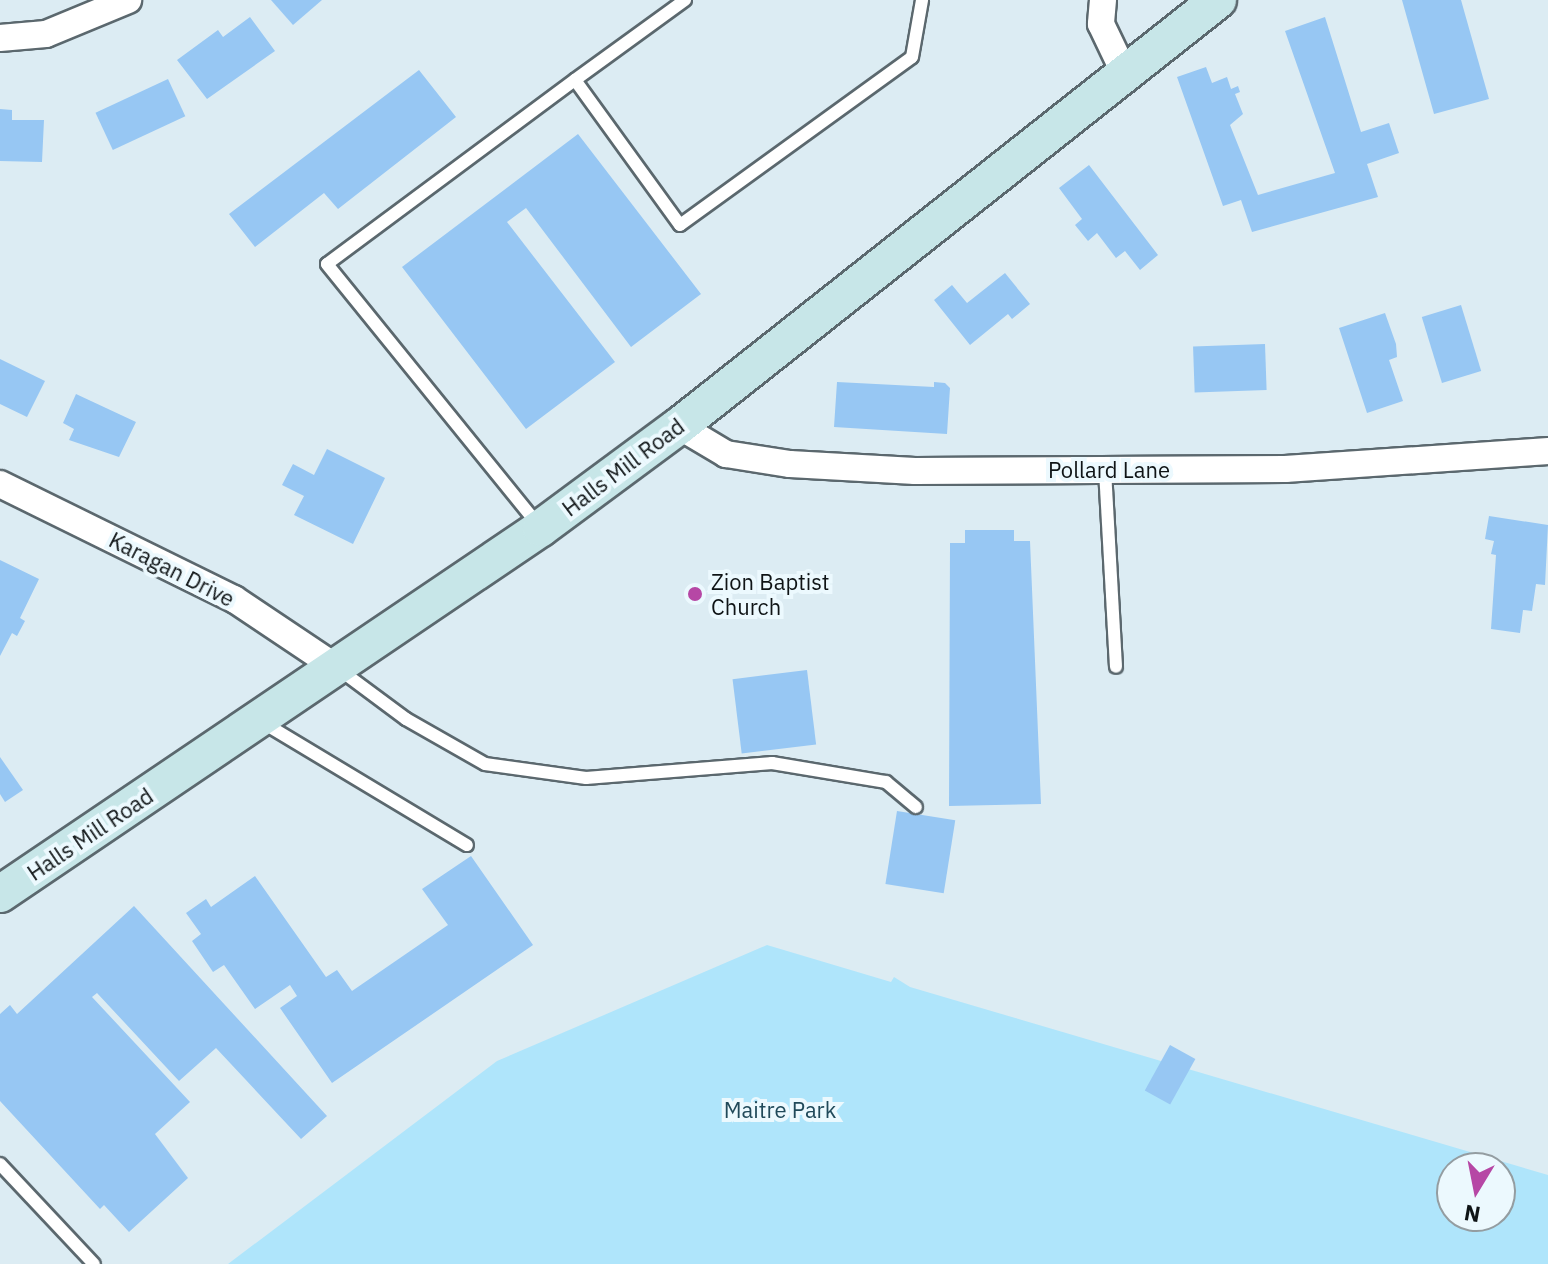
<!DOCTYPE html>
<style>
body{margin:0}
#map{position:relative;width:1548px;height:1264px;overflow:hidden;background:#dcecf3;font-family:"IBM Plex Sans",sans-serif}
div>[style]{position:absolute}
[style*='--x']{left:calc(var(--x)*1px);top:calc(var(--y)*1px);width:calc(var(--w)*1px);rotate:calc(var(--a)*1deg)}
.green>*{inset:0;background:#afe5fb}
.building>*{inset:0;background:#97c7f3;transform-origin:0 0}
.roads{filter:drop-shadow(2px 0 #5b686e) drop-shadow(-2px 0 #5b686e) drop-shadow(0 2px #5b686e) drop-shadow(0 -2px #5b686e)}
.lane>*{height:12px;margin:-6px;padding:0 6px;transform-origin:6px;border-radius:6px;background:#fff}
.street>*{height:26px;margin:-13px;padding:0 13px;transform-origin:13px;border-radius:13px;background:#fff}
.secondary>*{height:36px;margin:-18px;padding:0 18px;transform-origin:18px;border-radius:18px;background:#c7e6e8}
.dots>*{width:22px;height:22px;translate:-50% -50%;box-sizing:border-box;border:4px solid #ecf9fe;border-radius:50%}
span{translate:-50% -50%;white-space:nowrap;text-align:center;line-height:1.15;-webkit-text-stroke:8px #ecf9fe;paint-order:stroke}
.street-label{font-size:22px;color:#0f1416}
.poi-label{font-size:22px;color:#0f1416}
.left{translate:0 -50%;text-align:left}
.park-label{font-size:22px;color:#214a5a}
.north{position:absolute;left:1436px;top:1152px;width:80px;height:80px;box-sizing:border-box;background:#ecf9fe;border:2px solid #949da1;border-radius:50%;rotate:190deg;font-size:22px;font-weight:700;line-height:32px;text-align:center;color:#0f1416}
.north::after{content:'';display:block;margin:auto;width:28px;height:36px;background:#b647a5;clip-path:polygon(50% 0,100% 100%,50% 72%,0 100%)}
</style>
<div id="map">
<div class="green">
<i style="clip-path:polygon(evenodd,767px 945px,891px 982px,894px 977px,910px 987px,1548px 1175px,1548px 1264px,228px 1264px,497px 1061px,767px 945px,1452px 1168px,1500px 1168px,1500px 1216px,1452px 1216px,1452px 1168px)"></i>
</div>
<div class="building">
<i style="clip-path:polygon(271px 0,322px 0,293px 25px)"></i>
<i style="clip-path:polygon(1402px 0,1461px 0,1489px 99px,1434px 114px)"></i>
<i style="clip-path:polygon(250px 17px,275px 51px,207px 99px,177px 60px,218px 30px,223px 37px)"></i>
<i style="clip-path:polygon(1325px 17px,1361px 132px,1389px 123px,1399px 153px,1367px 164px,1378px 197px,1252px 232px,1241px 200px,1223px 206px,1177px 77px,1206px 67px,1212px 83px,1227px 77px,1231px 89px,1238px 86px,1240px 92px,1235px 94px,1243px 114px,1230px 125px,1258px 195px,1335px 173px,1285px 31px)"></i>
<i style="clip-path:polygon(419px 70px,456px 117px,338px 209px,324px 193px,255px 247px,229px 214px)"></i>
<i style="left:168px;top:79px;width:41px;height:80px;rotate:65deg"></i>
<i style="clip-path:polygon(0 109px,12px 110px,12px 120px,44px 120px,42px 162px,0 161px)"></i>
<i style="clip-path:polygon(578px 134px,701px 294px,631px 347px,526px 208px,507px 222px,615px 362px,526px 429px,402px 267px)"></i>
<i style="clip-path:polygon(1089px 165px,1158px 255px,1140px 270px,1125px 251px,1116px 258px,1097px 233px,1088px 241px,1075px 225px,1082px 219px,1059px 188px)"></i>
<i style="clip-path:polygon(1005px 273px,1030px 304px,1012px 319px,1008px 314px,970px 345px,934px 300px,952px 285px,967px 303px)"></i>
<i style="left:1461px;top:305px;width:69px;height:41px;rotate:73deg"></i>
<i style="clip-path:polygon(1385px 313px,1396px 344px,1397px 357px,1389px 360px,1403px 401px,1367px 413px,1339px 328px)"></i>
<i style="left:1265px;top:344px;width:46px;height:72px;rotate:88deg"></i>
<i style="clip-path:polygon(0 359px,45px 381px,27px 417px,0 404px)"></i>
<i style="clip-path:polygon(837px 382px,934px 387px,934px 382px,945px 383px,950px 388px,947px 434px,834px 427px)"></i>
<i style="clip-path:polygon(76px 394px,136px 422px,119px 457px,69px 440px,74px 429px,63px 423px)"></i>
<i style="clip-path:polygon(327px 449px,385px 478px,353px 544px,294px 515px,304px 496px,282px 485px,293px 464px,314px 475px)"></i>
<i style="clip-path:polygon(1489px 516px,1548px 525px,1545px 585px,1536px 584px,1532px 611px,1523px 610px,1520px 633px,1491px 629px,1496px 555px,1491px 554px,1494px 541px,1485px 539px)"></i>
<i style="clip-path:polygon(965px 530px,1014px 530px,1014px 541px,1030px 541px,1041px 804px,949px 806px,950px 543px,965px 543px)"></i>
<i style="clip-path:polygon(0 560px,39px 579px,20px 618px,25px 621px,17px 636px,12px 633px,0 656px)"></i>
<i style="left:807px;top:670px;width:75px;height:75px;rotate:83deg"></i>
<i style="clip-path:polygon(0 757px,23px 790px,5px 802px,0 794px)"></i>
<i style="left:897px;top:811px;width:59px;height:74px;rotate:9deg"></i>
<i style="clip-path:polygon(471px 856px,533px 945px,332px 1083px,280px 1008px,297px 996px,290px 985px,255px 1009px,224px 965px,213px 972px,192px 941px,201px 934px,186px 913px,206px 899px,211px 907px,255px 876px,326px 977px,337px 970px,352px 991px,448px 925px,422px 889px)"></i>
<i style="clip-path:polygon(134px 906px,327px 1116px,301px 1139px,216px 1048px,179px 1081px,97px 993px,92px 997px,190px 1102px,155px 1134px,188px 1178px,129px 1232px,104px 1205px,100px 1209px,0 1101px,0 1014px,10px 1005px,17px 1014px)"></i>
<i style="left:1170px;top:1045px;width:29px;height:52px;rotate:29deg"></i>
</div>
<div class="roads">
<div class="lane">
<i style="--x:685;--y:0;--w:136;--a:144"></i>
<i style="--x:575;--y:80;--w:179;--a:54.1"></i>
<i style="--x:680;--y:225;--w:286;--a:-35.9"></i>
<i style="--x:912;--y:57;--w:58;--a:-80"></i>
<i style="--x:1105;--y:470;--w:197;--a:86.8"></i>
<i style="--x:539;--y:526;--w:337;--a:-129"></i>
<i style="--x:327;--y:264;--w:309;--a:-36.6"></i>
<i style="--x:340;--y:670;--w:82;--a:36.6"></i>
<i style="--x:406;--y:719;--w:91;--a:29.7"></i>
<i style="--x:485;--y:764;--w:102;--a:7.9"></i>
<i style="--x:586;--y:778;--w:187;--a:-4.6"></i>
<i style="--x:772;--y:763;--w:116;--a:9.5"></i>
<i style="--x:886;--y:782;--w:39;--a:40"></i>
<i style="--x:262;--y:722;--w:239;--a:31"></i>
<i style="--x:0;--y:1164;--w:137;--a:46.8"></i>
</div>
<div class="street">
<i style="--x:1103;--y:0;--w:24;--a:95"></i>
<i style="--x:1101;--y:24;--w:55;--a:64.4"></i>
<i style="--x:0;--y:38;--w:46;--a:-5"></i>
<i style="--x:46;--y:34;--w:89;--a:-22.5"></i>
<i style="--x:679;--y:426;--w:55;--a:30.8"></i>
<i style="--x:726;--y:454;--w:65;--a:8.9"></i>
<i style="--x:790;--y:464;--w:125;--a:3.2"></i>
<i style="--x:915;--y:471;--w:370;--a:-0.3"></i>
<i style="--x:1285;--y:469;--w:264;--a:-3.9"></i>
<i style="--x:0;--y:484;--w:261;--a:26.2"></i>
<i style="--x:234;--y:599;--w:124;--a:33.8"></i>
</div>
<div class="secondary">
<i style="--x:0;--y:894;--w:653;--a:-34.08"></i>
<i style="--x:541;--y:528;--w:172;--a:-36.5"></i>
<i style="--x:679;--y:426;--w:687;--a:-38.32"></i>
</div>
</div>
<div class="dots">
<i style="left:695px;top:594px;background:#b647a5"></i>
</div>
<div class="street-label">
<span style="left:623px;top:467px;rotate:-37deg">Halls Mill Road</span>
<span style="left:1109px;top:470px">Pollard Lane</span>
<span style="left:172px;top:569px;rotate:27deg">Karagan Drive</span>
<span style="left:90px;top:834px;rotate:-34deg">Halls Mill Road</span>
</div>
<div class="poi-label">
<span class="left" style="left:711px;top:594px">Zion Baptist<br>Church</span>
</div>
<div class="park-label">
<span style="left:780px;top:1110px">Maitre Park</span>
</div>
<div class="north">N</div>
</div>
